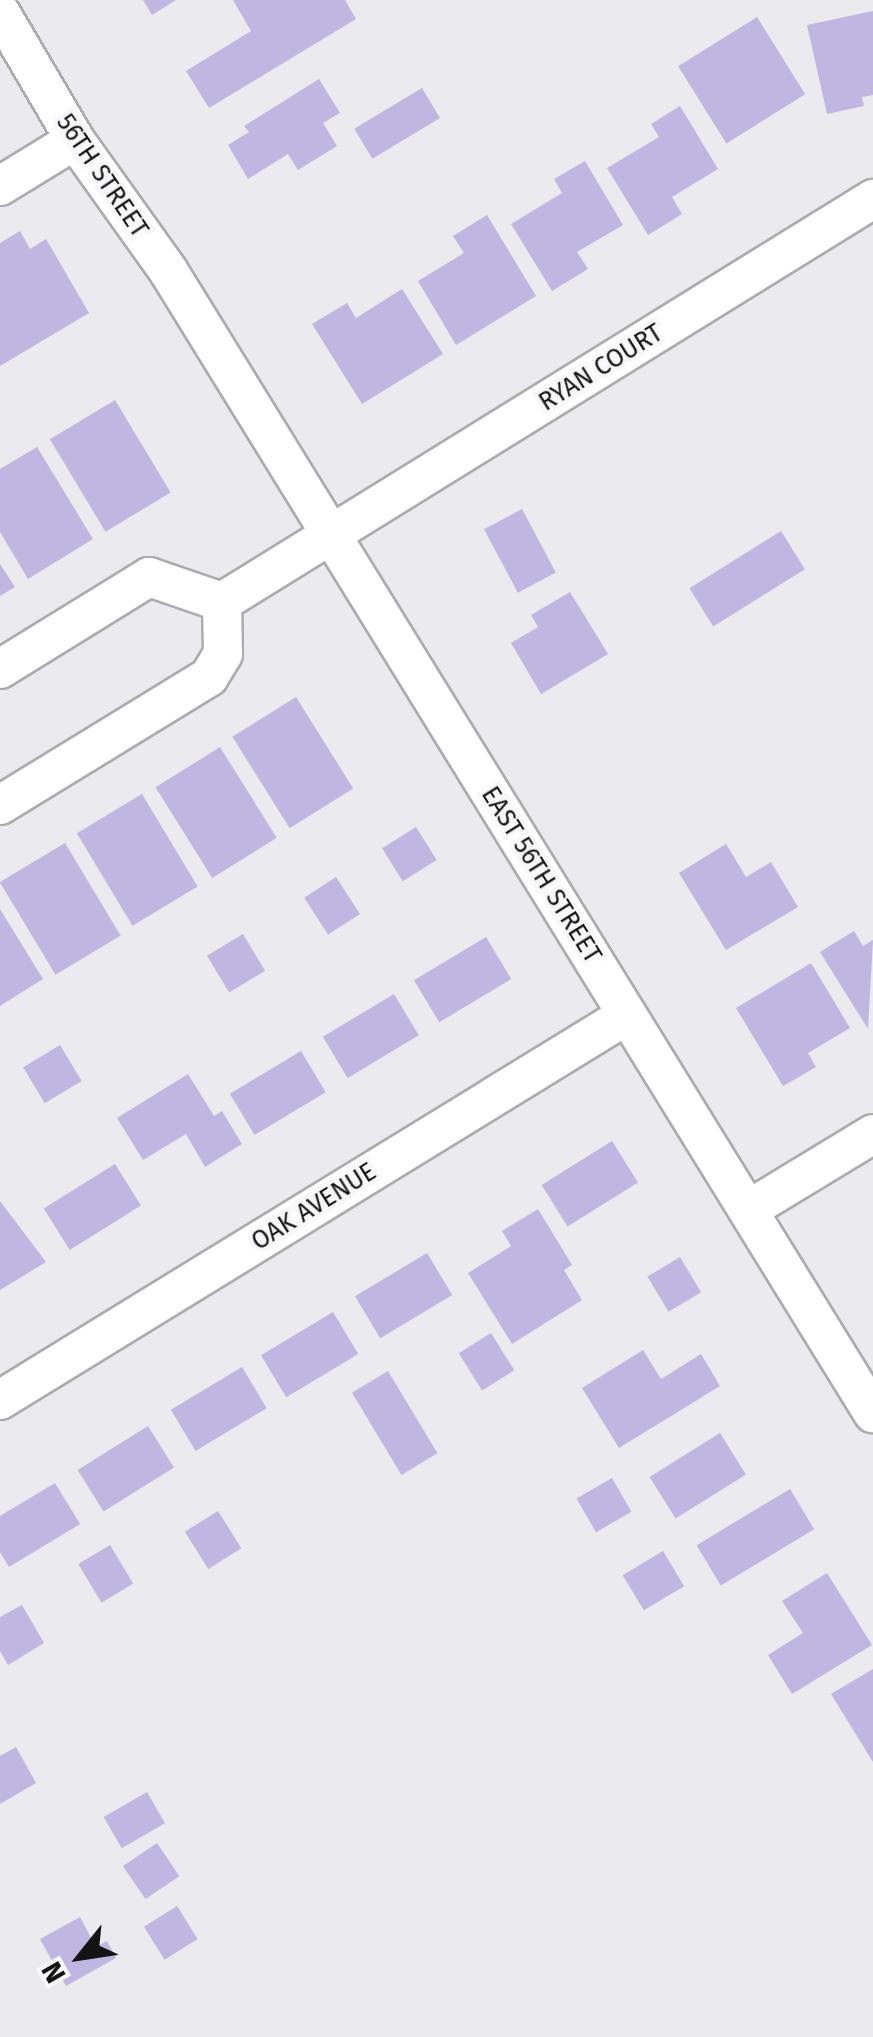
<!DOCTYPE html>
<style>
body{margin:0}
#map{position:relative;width:873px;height:2037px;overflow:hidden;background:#ebeaee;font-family:"Fira Sans",sans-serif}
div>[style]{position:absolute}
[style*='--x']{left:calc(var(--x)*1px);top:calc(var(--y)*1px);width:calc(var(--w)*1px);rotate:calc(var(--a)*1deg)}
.building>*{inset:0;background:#bfb6e2;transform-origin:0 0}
.roads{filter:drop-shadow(2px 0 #acabb0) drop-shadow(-2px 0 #acabb0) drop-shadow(0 2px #acabb0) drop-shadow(0 -2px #acabb0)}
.street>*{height:38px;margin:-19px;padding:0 19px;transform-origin:19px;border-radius:19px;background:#fff}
span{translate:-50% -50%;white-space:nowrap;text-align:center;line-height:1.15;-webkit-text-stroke:9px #f8f7fc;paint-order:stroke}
.street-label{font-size:25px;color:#141415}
.north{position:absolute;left:30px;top:1907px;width:100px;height:100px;-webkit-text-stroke:8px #f8f7fc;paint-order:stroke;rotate:240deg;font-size:28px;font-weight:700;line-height:40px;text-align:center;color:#141415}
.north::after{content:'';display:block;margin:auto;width:35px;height:45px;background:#141415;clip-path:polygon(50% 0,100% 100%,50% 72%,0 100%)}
</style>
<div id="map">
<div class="building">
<i style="clip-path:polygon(143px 0,176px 0,152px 15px)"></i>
<i style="clip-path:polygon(233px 0,345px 0,356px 19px,209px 108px,186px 71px,251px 31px)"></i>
<i style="clip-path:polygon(873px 11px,873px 95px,862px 97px,864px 106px,827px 114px,807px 25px)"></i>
<i style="left:757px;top:17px;width:91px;height:93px;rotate:58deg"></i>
<i style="clip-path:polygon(319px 79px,340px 113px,323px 123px,337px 146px,298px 170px,288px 154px,248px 179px,228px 145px,249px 132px,244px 126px)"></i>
<i style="left:422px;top:88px;width:35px;height:79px;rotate:59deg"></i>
<i style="clip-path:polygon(680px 106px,718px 169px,672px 197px,682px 214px,648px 235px,607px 168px,659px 137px,651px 124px)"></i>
<i style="clip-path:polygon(585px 161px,623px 225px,577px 252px,588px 269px,552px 291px,511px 224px,562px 193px,554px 179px)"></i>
<i style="clip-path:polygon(487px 215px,536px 296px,456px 345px,418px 281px,464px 253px,453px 236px)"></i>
<i style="clip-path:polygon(20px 231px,30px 249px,46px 239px,89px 313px,0 366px,0 243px)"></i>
<i style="clip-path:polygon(402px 289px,443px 354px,362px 404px,312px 324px,347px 303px,356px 318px)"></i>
<i style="left:115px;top:400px;width:108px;height:76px;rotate:59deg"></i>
<i style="clip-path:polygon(37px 447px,93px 539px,28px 579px,0 532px,0 469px)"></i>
<i style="left:522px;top:509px;width:72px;height:43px;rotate:62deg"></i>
<i style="left:781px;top:531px;width:45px;height:108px;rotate:58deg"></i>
<i style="clip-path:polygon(0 564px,15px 587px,0 596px)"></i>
<i style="clip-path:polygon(570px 592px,608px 654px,541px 694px,511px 643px,538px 627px,531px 615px)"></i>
<i style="left:296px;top:697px;width:108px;height:75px;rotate:58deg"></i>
<i style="left:220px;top:747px;width:107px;height:76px;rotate:58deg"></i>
<i style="left:142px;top:794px;width:108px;height:76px;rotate:59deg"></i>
<i style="left:416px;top:827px;width:39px;height:40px;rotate:58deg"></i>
<i style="left:65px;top:843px;width:108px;height:76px;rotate:59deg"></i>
<i style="clip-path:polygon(726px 844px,746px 877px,771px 862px,798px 907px,726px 950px,679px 873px)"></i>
<i style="left:336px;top:877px;width:44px;height:38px;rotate:57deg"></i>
<i style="clip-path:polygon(0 909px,43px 979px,0 1006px)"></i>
<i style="clip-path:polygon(854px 931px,863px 946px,873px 940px,868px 1029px,820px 952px)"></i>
<i style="left:243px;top:934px;width:43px;height:42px;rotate:59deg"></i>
<i style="left:486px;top:937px;width:49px;height:84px;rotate:59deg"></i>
<i style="clip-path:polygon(811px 963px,850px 1028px,808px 1053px,816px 1067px,783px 1086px,736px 1008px)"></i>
<i style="left:394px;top:994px;width:48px;height:83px;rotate:59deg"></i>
<i style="left:60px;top:1045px;width:42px;height:43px;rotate:59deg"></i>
<i style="left:301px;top:1051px;width:48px;height:83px;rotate:59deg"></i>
<i style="clip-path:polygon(188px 1074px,214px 1116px,222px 1111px,242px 1144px,205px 1167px,186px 1134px,143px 1160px,117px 1118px)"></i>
<i style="left:612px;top:1141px;width:49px;height:83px;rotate:58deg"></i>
<i style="left:115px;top:1164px;width:49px;height:84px;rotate:58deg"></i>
<i style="clip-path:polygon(0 1201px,46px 1262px,0 1290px)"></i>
<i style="clip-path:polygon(538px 1209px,572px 1265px,564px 1270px,582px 1300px,512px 1344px,468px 1273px,511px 1246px,502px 1231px)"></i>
<i style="left:427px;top:1253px;width:49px;height:84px;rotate:59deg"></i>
<i style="left:680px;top:1257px;width:41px;height:38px;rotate:59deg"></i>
<i style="left:333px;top:1312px;width:49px;height:84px;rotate:59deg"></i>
<i style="left:491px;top:1333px;width:44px;height:38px;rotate:58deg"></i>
<i style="clip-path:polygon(643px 1350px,661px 1379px,701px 1354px,720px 1386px,619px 1448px,582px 1388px)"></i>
<i style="left:242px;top:1367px;width:48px;height:83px;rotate:59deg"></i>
<i style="left:388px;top:1371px;width:96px;height:42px;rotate:59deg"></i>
<i style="left:148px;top:1426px;width:49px;height:83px;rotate:58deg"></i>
<i style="left:720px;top:1433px;width:49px;height:83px;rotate:58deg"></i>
<i style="left:612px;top:1478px;width:39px;height:41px;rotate:60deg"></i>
<i style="clip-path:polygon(55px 1483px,80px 1524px,9px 1567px,0 1552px,0 1516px)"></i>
<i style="left:790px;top:1489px;width:47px;height:109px;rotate:59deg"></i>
<i style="left:218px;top:1511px;width:44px;height:39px;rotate:58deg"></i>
<i style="left:110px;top:1545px;width:45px;height:37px;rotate:59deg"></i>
<i style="left:663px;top:1551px;width:41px;height:47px;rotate:59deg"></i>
<i style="clip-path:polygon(827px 1573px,872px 1645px,792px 1694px,768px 1655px,803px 1633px,782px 1601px)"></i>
<i style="clip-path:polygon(22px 1605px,44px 1643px,8px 1665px,0 1651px,0 1617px)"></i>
<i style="clip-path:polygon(873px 1669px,873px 1762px,831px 1694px)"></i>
<i style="clip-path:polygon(16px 1747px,36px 1783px,0 1804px,0 1756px)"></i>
<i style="left:147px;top:1792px;width:36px;height:50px;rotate:60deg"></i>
<i style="left:157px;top:1843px;width:40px;height:41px;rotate:56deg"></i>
<i style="left:177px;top:1906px;width:39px;height:39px;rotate:58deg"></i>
<i style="clip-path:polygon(80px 1917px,96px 1947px,107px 1941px,116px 1958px,66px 1986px,40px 1939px)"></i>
</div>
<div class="roads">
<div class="street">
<i style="--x:0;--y:12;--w:148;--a:59.6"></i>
<i style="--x:75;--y:140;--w:162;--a:54.5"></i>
<i style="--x:169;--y:272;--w:1341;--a:58.33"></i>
<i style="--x:0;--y:186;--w:88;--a:-31.5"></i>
<i style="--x:222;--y:602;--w:766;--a:-31.76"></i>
<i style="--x:0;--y:669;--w:175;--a:-31.7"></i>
<i style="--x:149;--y:577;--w:77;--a:18.9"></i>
<i style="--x:0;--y:805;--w:245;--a:-31.5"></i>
<i style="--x:209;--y:677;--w:27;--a:-59"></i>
<i style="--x:223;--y:654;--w:52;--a:-91.1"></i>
<i style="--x:748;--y:1210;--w:146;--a:-31.3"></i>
<i style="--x:0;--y:1400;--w:736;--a:-31.55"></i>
</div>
</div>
<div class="street-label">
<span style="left:102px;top:176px;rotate:56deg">56TH STREET</span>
<span style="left:601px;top:368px;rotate:-32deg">RYAN COURT</span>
<span style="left:541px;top:875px;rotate:58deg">EAST 56TH STREET</span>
<span style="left:314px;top:1207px;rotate:-32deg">OAK AVENUE</span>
</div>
<div class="north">N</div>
</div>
